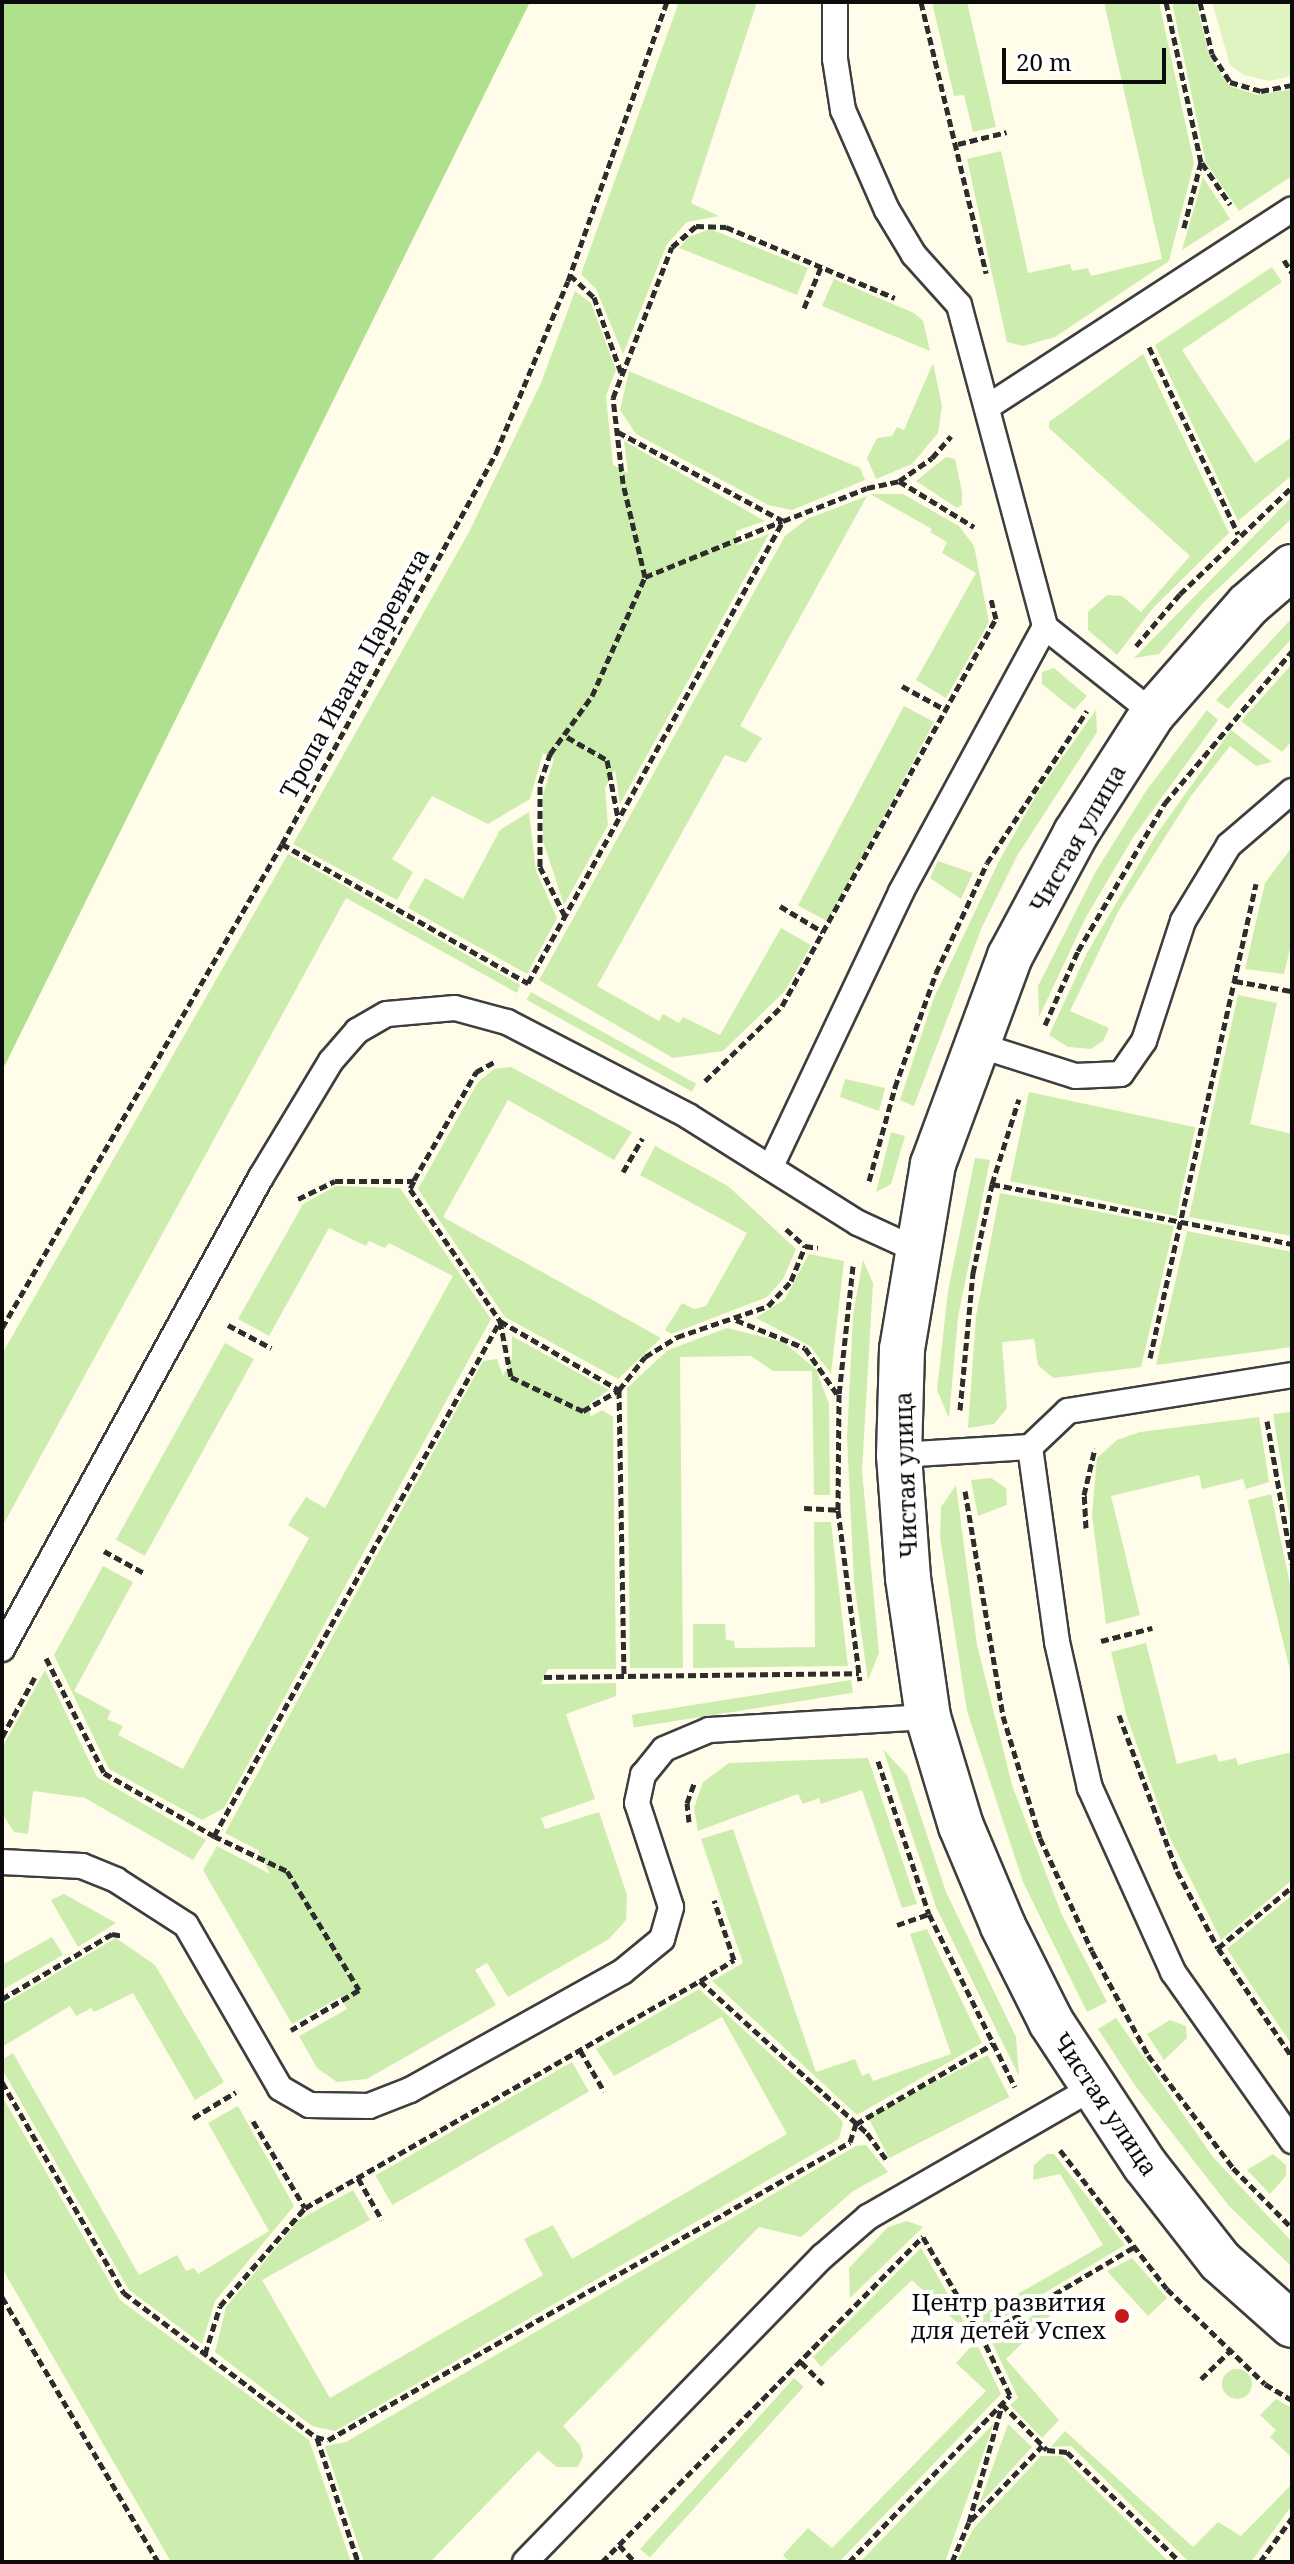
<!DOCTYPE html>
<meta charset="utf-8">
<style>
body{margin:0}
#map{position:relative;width:1294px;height:2564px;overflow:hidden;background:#fffcea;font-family:"Noto Serif",serif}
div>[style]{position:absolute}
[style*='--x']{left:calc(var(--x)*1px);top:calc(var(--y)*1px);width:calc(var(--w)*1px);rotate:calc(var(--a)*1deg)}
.green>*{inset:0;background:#cdedaf;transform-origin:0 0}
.round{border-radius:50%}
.forest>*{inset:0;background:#afe08d}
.pitch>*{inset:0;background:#e0f4c2}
.path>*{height:5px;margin-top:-2.5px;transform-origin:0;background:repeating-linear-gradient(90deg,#2d2d2d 0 8px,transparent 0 12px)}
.roads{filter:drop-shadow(2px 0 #3e3e3e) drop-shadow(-2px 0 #3e3e3e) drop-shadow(0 2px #3e3e3e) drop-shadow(0 -2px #3e3e3e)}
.lane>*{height:24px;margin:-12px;padding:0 12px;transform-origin:12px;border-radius:12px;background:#fff}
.street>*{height:44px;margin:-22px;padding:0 22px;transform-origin:22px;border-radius:22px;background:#fff}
.dots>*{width:22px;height:22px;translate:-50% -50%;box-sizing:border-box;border:4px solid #fff;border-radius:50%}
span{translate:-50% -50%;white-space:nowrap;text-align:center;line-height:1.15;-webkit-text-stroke:8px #fff;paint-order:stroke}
.street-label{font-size:24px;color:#0b0b0b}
.poi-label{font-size:24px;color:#0b0b0b}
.right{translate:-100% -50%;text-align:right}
.frame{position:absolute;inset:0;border:4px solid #0b0b0b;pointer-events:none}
.scale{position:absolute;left:1002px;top:48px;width:164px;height:36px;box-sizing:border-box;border:4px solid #0b0b0b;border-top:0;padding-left:10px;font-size:24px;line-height:28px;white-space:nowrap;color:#0b0b0b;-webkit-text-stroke:6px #fff;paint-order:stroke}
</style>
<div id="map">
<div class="green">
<i style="clip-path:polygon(679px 2px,757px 2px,691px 203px,719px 216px,687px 222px,667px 244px,623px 354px,596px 289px,581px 274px)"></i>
<i style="clip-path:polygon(932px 2px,967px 2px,996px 127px,973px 132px,964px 95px,954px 96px)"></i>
<i style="clip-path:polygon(1104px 2px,1159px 2px,1194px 163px,1169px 261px,1055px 337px,1023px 346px,1007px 342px,967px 159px,1001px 151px,1028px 273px,1070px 264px,1072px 271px,1088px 268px,1091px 276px,1162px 259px)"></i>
<i style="clip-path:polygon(1172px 2px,1196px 2px,1209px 55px,1229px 86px,1258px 95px,1292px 89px,1292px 176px,1239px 211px,1206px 163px)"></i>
<i style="clip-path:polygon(1203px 177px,1230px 219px,1182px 250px)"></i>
<i style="clip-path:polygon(710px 229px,808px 268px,797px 295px,679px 248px,689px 237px)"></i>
<i style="clip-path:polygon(1272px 267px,1282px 282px,1182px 350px,1255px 463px,1292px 437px,1292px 475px,1238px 521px,1155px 345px)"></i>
<i style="clip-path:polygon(834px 279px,914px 313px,923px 321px,930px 351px,822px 306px)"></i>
<i style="clip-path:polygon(575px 291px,591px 303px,616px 370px,606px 396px,613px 465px,628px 473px,624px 441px,765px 521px,736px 531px,737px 545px,769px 534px,620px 804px,615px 770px,605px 788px,608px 825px,564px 905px,543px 841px,543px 795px,554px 759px,543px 753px,530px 799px,488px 824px,432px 796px,392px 859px,413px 872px,397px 900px,293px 844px,469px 532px,541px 383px)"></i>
<i style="clip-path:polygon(1143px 354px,1229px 533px,1153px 608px,1117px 655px,1088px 630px,1088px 612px,1107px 595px,1122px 596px,1141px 612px,1190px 556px,1049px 428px,1049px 422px)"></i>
<i style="clip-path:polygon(933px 363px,942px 406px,938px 433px,912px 464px,876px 479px,867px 458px,877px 438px,892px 436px,897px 427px,904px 430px)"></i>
<i style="clip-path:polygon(629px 371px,860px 468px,865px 480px,792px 510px,768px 505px,636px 434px,620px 410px)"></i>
<i style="clip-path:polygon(946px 457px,955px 459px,962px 492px,962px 505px,957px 508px,916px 481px)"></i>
<i style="clip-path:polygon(870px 494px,903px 494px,959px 526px,974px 546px,989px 622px,946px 698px,916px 680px,976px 573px,942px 553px,947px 542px,930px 532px,932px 529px)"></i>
<i style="clip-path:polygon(867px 496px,740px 726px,762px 738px,746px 763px,725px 755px,597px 986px,659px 1021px,663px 1014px,679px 1023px,683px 1017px,720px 1035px,781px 928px,811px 945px,785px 991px,723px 1051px,673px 1058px,539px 980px,785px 536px,807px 519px)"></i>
<i style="clip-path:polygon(1292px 497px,1292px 518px,1203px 603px,1159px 654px,1134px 658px)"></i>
<i style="clip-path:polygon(1292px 618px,1292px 638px,1228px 709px,1216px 700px)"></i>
<i style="clip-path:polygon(1292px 664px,1292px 741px,1282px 752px,1241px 721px)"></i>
<i style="clip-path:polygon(1054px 668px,1087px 696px,1074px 710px,1042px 684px,1042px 672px)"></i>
<i style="left:904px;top:706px;width:34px;height:226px;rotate:28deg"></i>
<i style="clip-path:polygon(1096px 710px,1097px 732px,1017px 856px,982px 927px,914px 1106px,900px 1100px,933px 1000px,998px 863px,1038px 792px)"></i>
<i style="clip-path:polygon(1207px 710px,1218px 720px,1134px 836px,1086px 917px,1039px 1017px,1038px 986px,1096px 871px,1146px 791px)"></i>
<i style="clip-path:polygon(1231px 730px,1272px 762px,1256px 766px,1230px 746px,1191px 796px,1119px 910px,1070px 1011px,1109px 1028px,1103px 1041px,1091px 1049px,1068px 1047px,1049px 1035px,1087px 953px,1156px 835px)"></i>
<i style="clip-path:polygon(529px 812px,536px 871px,557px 918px,527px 974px,408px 908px,425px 878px,463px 899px,500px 830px)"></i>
<i style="clip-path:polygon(1292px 847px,1292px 940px,1284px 974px,1245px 969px,1265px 883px)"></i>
<i style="clip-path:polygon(288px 854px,520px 985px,517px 993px,346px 898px,2px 1527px,2px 1354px)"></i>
<i style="clip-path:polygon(938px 861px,973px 873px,961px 899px,930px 878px)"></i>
<i style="left:531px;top:992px;width:189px;height:9px;rotate:29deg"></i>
<i style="clip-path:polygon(1238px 995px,1277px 1003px,1250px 1124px,1292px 1134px,1292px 1236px,1189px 1217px)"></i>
<i style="clip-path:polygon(511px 1067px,632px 1132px,614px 1160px,508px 1100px,443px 1217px,661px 1338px,618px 1379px,505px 1317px,418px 1189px,478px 1082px,494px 1069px)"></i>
<i style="clip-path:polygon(845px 1079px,885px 1088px,879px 1111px,840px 1097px)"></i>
<i style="left:1029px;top:1092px;width:170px;height:91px;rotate:12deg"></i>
<i style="clip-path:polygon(891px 1132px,905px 1136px,891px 1184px,876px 1192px)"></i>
<i style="clip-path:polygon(655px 1146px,728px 1186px,796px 1249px,783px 1279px,767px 1297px,671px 1334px,665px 1330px,682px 1303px,694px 1309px,706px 1306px,747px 1233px,640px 1175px)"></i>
<i style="clip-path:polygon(975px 1158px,990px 1160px,958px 1317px,949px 1418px,937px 1390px,948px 1291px)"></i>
<i style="clip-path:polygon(336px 1186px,400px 1188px,491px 1319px,224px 1808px,202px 1820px,109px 1769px,54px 1655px,103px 1566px,133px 1582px,74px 1691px,111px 1711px,107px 1719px,123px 1726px,118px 1735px,183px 1769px,309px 1538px,288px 1525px,306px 1497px,325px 1508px,453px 1276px,389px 1243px,385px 1248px,369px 1241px,366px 1246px,329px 1228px,269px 1336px,238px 1319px,303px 1204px)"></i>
<i style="clip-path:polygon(1000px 1193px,1174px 1226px,1141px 1367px,1053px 1378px,1038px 1365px,1034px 1339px,1002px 1342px,1007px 1408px,994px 1424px,968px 1428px,976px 1316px)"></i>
<i style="clip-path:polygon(1187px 1231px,1292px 1252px,1292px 1347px,1156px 1365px)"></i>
<i style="clip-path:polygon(809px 1254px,844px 1261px,831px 1374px,810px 1346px,756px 1318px,785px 1299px)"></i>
<i style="clip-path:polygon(863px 1260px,873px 1283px,862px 1471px,879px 1653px,868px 1680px,854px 1582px,847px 1438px,853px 1315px)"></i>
<i style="clip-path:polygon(727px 1328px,783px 1342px,816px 1369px,829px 1404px,830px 1495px,814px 1495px,812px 1371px,773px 1371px,751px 1356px,680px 1357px,683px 1668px,630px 1668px,627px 1388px,668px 1350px)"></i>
<i style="clip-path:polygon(512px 1336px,609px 1390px,590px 1403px,590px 1417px,602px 1410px,613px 1417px,616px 1669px,548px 1669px,541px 1684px,616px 1683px,616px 1696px,566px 1714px,595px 1799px,541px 1818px,545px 1829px,599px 1812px,627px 1895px,626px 1920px,609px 1939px,508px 1997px,487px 1963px,475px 1970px,496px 2005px,367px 2079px,337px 2082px,317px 2068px,299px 2036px,347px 2009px,340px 1997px,292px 2024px,203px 1870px,217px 1846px,270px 1874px,258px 1850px,225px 1833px,483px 1361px,497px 1359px,503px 1376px,512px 1358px)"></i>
<i style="left:225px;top:1343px;width:33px;height:225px;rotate:29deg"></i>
<i style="clip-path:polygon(1292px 1412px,1292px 1532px,1273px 1414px)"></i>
<i style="clip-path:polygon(1259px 1417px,1269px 1482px,1246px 1489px,1243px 1479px,1202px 1489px,1199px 1475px,1111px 1496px,1140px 1615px,1106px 1624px,1092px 1515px,1097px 1458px,1117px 1440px,1140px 1432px)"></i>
<i style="clip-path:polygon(991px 1478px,1006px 1488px,1007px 1505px,978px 1516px,971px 1480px)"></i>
<i style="clip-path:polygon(956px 1485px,977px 1645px,1012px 1785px,1062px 1915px,1107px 2002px,1087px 2012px,1023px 1882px,967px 1711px,940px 1537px,941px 1507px)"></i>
<i style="clip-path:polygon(1271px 1494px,1292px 1594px,1292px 1678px,1248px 1500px)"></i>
<i style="clip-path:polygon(814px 1522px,831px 1522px,848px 1666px,693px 1668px,693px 1624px,725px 1624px,726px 1640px,734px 1641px,735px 1648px,815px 1647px)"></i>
<i style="clip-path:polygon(1146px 1643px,1177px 1764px,1216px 1754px,1219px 1762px,1236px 1758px,1238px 1765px,1292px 1752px,1292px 1880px,1221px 1940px,1170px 1838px,1126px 1714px,1111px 1652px)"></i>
<i style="clip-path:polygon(45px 1670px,97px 1777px,206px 1840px,193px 1860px,85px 1798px,33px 1791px,28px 1834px,14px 1832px,2px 1813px,2px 1748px)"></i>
<i style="left:851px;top:1680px;width:13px;height:222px;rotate:81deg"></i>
<i style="clip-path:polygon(883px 1749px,907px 1775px,946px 1892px,1016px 2037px,1019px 2076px,936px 1907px)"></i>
<i style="clip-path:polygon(868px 1758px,917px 1904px,902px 1908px,862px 1790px,821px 1804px,819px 1798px,803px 1804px,798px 1794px,698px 1831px,694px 1808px,703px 1782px,729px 1763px)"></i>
<i style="clip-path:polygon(733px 1829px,816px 2072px,855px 2059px,862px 2076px,869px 2073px,873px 2081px,951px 2054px,910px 1934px,927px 1929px,982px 2043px,857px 2115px,712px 1981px,743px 1963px,701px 1839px)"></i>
<i style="clip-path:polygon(64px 1894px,116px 1923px,78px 1947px,51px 1900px)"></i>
<i style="clip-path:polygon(1292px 1895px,1292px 2045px,1227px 1949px)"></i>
<i style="clip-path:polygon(52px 1937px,63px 1955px,2px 1990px,2px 1965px)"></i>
<i style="clip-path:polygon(116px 1938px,155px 1965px,224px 2082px,195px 2100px,133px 1993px,94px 2012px,91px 2008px,76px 2016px,70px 2006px,2px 2047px,2px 2005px)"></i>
<i style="clip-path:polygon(699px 1989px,837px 2115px,843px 2122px,839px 2139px,335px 2431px,312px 2426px,215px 2352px,226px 2307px,299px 2220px,353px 2190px,370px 2220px,262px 2280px,330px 2398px,543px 2275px,524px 2239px,553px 2225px,572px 2259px,787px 2134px,722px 2017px,614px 2076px,596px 2049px)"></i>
<i style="clip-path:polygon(1116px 2018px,1213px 2157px,1292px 2242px,1292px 2267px,1229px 2206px,1134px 2084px,1098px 2029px)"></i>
<i style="clip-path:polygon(1170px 2020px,1186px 2026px,1187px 2038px,1164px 2060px,1147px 2034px)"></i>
<i style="clip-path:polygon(13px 2053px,139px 2275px,177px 2255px,186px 2271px,194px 2268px,198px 2274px,269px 2231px,208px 2123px,238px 2106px,294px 2206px,215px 2301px,202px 2344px,129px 2290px,2px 2069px,2px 2060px)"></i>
<i style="left:988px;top:2055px;width:47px;height:135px;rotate:63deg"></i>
<i style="left:572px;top:2062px;width:34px;height:227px;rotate:60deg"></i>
<i style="clip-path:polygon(2px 2096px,120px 2300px,309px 2440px,351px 2562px,171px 2562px,2px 2268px)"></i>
<i style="clip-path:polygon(866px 2145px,888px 2172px,853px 2191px,801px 2237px,759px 2227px,563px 2426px,580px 2445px,583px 2456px,578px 2467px,557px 2467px,538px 2451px,430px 2562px,364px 2562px,325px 2446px,346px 2442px,856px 2146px)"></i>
<i style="clip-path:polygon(1047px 2154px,1054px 2154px,1125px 2245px,984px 2329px,978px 2317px,1103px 2245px,1060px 2174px,1033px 2180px,1034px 2165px)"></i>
<i style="clip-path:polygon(1273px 2154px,1286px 2165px,1286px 2176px,1270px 2194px,1247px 2170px)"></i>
<i style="clip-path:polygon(907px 2221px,923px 2227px,850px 2298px,849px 2268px,888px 2227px)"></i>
<i style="clip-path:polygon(921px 2248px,976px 2342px,1001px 2394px,839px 2562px,790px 2562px,783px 2555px,808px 2528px,832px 2548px,986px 2391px,956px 2363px,976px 2341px,912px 2280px,821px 2367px,813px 2357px)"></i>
<i style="clip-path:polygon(1132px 2258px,1167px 2298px,1148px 2316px,1107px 2271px)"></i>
<i style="clip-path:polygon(1044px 2309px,1050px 2316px,1006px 2359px,1059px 2420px,1042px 2438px,1010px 2405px,1018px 2398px,991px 2340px)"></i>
<i class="round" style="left:1222px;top:2369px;width:30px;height:30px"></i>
<i style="left:794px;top:2378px;width:13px;height:230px;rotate:42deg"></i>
<i style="clip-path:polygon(1276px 2399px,1292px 2408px,1292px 2458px,1270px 2437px,1276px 2430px,1260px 2415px)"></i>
<i style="clip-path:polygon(994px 2423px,945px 2562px,860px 2562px)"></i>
<i style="clip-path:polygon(1008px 2424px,1032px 2447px,979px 2505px)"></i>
<i style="clip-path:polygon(1065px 2431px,1193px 2547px,1218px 2522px,1241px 2536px,1292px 2484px,1292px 2505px,1251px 2562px,1189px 2562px,1071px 2446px,1051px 2447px)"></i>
<i style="clip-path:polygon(1041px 2456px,1062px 2456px,1169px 2562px,957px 2562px,973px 2529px)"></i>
</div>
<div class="forest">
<i style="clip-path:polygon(2px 2px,530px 2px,2px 1071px)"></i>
</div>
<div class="pitch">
<i style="clip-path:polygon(1212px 2px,1292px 2px,1292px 76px,1269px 81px,1244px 75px,1230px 65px)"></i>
</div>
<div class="path">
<i style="--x:921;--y:2;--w:279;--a:76.5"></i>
<i style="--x:1166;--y:2;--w:164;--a:77.7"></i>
<i style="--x:1201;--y:162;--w:71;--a:104.6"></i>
<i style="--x:1200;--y:2;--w:53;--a:77"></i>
<i style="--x:1212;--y:54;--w:33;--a:57"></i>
<i style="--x:1230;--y:82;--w:32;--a:16"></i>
<i style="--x:1261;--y:91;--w:32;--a:-11"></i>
<i style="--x:958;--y:144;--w:50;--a:-13.8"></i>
<i style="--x:1202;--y:163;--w:50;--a:55.7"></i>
<i style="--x:1284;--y:260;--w:15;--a:58"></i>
<i style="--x:570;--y:275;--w:33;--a:43"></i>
<i style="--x:594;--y:297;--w:83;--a:70.3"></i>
<i style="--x:804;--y:308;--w:44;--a:-67.5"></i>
<i style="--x:1149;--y:347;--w:207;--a:64.5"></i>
<i style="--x:618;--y:432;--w:187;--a:28.3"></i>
<i style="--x:899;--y:481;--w:40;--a:-34.9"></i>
<i style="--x:932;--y:458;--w:29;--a:-49"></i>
<i style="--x:645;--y:577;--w:148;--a:-22.2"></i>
<i style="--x:1136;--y:646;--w:68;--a:-49.8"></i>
<i style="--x:1180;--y:594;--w:155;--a:-43.7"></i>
<i style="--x:902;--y:686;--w:50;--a:28.6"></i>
<i style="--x:567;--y:737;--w:46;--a:29.9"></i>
<i style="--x:607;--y:760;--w:59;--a:79.3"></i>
<i style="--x:282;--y:844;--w:283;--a:29.5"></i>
<i style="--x:528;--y:983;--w:528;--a:-61.1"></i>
<i style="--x:783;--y:521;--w:90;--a:-21.4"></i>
<i style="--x:867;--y:488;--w:33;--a:-12"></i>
<i style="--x:899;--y:481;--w:88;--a:31.5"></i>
<i style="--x:780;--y:906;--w:50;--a:31.2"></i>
<i style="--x:565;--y:916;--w:55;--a:-117"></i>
<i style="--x:540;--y:867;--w:84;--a:-90"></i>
<i style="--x:540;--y:783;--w:31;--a:-71"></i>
<i style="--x:550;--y:754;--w:72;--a:-54.1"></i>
<i style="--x:592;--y:696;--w:130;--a:-66"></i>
<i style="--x:645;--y:577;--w:97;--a:-103.2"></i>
<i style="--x:623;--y:483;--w:86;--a:-96.7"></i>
<i style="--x:613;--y:398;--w:162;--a:-68.7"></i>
<i style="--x:672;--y:247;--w:32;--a:-41"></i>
<i style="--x:696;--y:226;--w:30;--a:2"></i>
<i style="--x:726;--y:227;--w:183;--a:22.8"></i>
<i style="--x:1235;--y:981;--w:57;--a:10.1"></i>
<i style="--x:1045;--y:1025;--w:81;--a:-66"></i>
<i style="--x:1078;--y:951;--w:172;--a:-59.6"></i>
<i style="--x:1165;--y:803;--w:198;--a:-50.1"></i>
<i style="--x:705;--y:1081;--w:107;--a:-44.2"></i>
<i style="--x:782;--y:1006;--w:442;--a:-61.1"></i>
<i style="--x:996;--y:619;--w:21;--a:-104"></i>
<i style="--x:623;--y:1172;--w:39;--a:-60"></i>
<i style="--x:414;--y:1180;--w:125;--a:-60.1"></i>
<i style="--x:476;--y:1072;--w:21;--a:-29"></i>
<i style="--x:869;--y:1181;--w:98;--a:-74.5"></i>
<i style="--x:895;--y:1087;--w:121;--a:-70.2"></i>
<i style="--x:936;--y:973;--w:121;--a:-65.1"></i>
<i style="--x:987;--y:863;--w:182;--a:-56.7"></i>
<i style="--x:992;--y:1184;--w:306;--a:11.3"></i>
<i style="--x:298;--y:1199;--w:41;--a:-25.9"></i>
<i style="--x:335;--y:1181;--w:79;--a:0"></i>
<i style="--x:414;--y:1181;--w:9;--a:117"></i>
<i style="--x:410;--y:1189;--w:160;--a:55.7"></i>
<i style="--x:500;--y:1321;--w:57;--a:78.9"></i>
<i style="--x:511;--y:1377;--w:80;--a:25.3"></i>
<i style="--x:583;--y:1411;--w:42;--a:-30.3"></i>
<i style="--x:619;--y:1390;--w:42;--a:-51.8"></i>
<i style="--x:645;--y:1357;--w:38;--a:-32"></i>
<i style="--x:677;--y:1337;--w:96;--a:-18.8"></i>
<i style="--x:768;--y:1306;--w:34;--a:-47"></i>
<i style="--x:791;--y:1281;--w:38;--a:-68"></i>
<i style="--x:786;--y:1229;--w:25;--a:42"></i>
<i style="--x:805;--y:1246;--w:13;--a:9"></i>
<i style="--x:853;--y:1266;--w:129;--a:96.2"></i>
<i style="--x:839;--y:1394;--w:116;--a:90.5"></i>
<i style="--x:838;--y:1510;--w:172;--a:82.7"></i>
<i style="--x:736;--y:1320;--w:74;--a:22.1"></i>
<i style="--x:805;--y:1348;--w:60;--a:55.2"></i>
<i style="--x:228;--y:1325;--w:49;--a:28.1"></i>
<i style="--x:2;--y:1328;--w:559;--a:-59.95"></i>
<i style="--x:282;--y:844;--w:446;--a:-61.3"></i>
<i style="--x:496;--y:453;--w:186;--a:-67.3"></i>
<i style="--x:568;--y:281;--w:296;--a:-70.5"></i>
<i style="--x:1150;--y:1358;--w:486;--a:-77.4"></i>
<i style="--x:960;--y:1410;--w:138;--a:-84.6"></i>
<i style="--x:973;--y:1273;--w:91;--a:-77.9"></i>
<i style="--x:992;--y:1184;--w:89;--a:-72.4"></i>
<i style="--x:1267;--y:1421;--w:145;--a:80.1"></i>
<i style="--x:965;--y:1491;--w:228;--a:80.4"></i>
<i style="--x:1003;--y:1716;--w:127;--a:73.1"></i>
<i style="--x:1040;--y:1838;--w:124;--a:65.3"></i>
<i style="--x:1092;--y:1951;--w:118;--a:61.7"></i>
<i style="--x:1148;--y:2055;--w:141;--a:53"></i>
<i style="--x:1233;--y:2168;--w:84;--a:45.5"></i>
<i style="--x:804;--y:1508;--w:34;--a:3"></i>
<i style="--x:1086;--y:1528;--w:33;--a:-93"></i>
<i style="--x:1084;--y:1495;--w:48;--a:-76.8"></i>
<i style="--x:104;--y:1551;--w:46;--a:28.8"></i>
<i style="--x:1101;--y:1641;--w:53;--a:-14.3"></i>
<i style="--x:46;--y:1658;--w:129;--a:63.2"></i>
<i style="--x:104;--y:1773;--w:127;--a:29.8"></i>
<i style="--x:214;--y:1836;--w:589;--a:-60.95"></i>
<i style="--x:500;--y:1321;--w:138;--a:30.1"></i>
<i style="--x:619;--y:1390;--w:285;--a:89"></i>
<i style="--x:544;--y:1677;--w:315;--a:-0.7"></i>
<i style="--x:1119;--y:1715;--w:166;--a:69.6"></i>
<i style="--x:1177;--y:1871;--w:87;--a:62"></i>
<i style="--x:1218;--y:1948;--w:132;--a:55.8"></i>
<i style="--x:2;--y:1737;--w:68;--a:-61.2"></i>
<i style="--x:878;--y:1761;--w:161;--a:71.6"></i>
<i style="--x:929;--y:1914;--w:193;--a:63.6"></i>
<i style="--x:689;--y:1822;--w:19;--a:-96"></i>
<i style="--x:687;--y:1803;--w:23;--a:-70"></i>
<i style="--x:214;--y:1836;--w:81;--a:25.6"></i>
<i style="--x:287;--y:1871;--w:139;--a:58.8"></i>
<i style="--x:359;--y:1990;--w:79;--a:149.5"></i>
<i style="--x:897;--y:1925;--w:34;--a:-19"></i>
<i style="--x:1218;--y:1948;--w:96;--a:-39.5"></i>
<i style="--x:700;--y:1981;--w:40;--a:-32"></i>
<i style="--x:734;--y:1960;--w:63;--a:-108.4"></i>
<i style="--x:2;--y:1999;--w:128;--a:-30.6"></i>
<i style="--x:112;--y:1934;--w:11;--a:10"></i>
<i style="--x:580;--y:2050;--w:48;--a:59.7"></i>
<i style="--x:2;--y:2082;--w:244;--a:60"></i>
<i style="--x:124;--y:2293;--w:240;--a:36.9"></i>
<i style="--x:316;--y:2437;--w:12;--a:14"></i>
<i style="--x:328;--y:2440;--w:601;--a:-29.72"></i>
<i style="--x:850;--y:2142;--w:19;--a:-72"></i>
<i style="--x:856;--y:2124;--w:159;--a:-30.3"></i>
<i style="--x:193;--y:2118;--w:50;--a:-31.2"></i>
<i style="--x:253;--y:2121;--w:101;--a:59.1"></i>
<i style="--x:305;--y:2208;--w:456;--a:-29.9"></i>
<i style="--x:700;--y:1981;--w:226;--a:42.3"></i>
<i style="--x:867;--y:2133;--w:34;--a:54"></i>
<i style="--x:1060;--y:2150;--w:175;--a:52.4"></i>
<i style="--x:1167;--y:2289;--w:136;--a:44.1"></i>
<i style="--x:1265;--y:2384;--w:31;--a:31"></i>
<i style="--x:358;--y:2178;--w:48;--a:60.3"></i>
<i style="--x:2;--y:2297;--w:308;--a:59.5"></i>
<i style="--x:205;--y:2354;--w:50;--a:-72.6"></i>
<i style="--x:220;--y:2306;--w:130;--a:-49.1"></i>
<i style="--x:801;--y:2362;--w:31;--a:45"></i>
<i style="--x:1201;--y:2379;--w:40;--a:-44"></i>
<i style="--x:1002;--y:2404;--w:64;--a:45.6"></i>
<i style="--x:1047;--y:2450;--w:20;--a:6"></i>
<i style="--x:1067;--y:2452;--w:158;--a:44.2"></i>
<i style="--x:317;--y:2438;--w:131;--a:71.7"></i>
<i style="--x:971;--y:2520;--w:103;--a:-46.2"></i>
<i style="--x:619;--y:2545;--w:23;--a:47"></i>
<i style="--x:602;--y:2562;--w:457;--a:-45.4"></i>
<i style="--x:923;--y:2237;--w:116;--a:59.5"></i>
<i style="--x:849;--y:2562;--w:232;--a:-46"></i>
<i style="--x:1010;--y:2395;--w:64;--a:-115.8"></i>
<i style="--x:982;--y:2337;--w:177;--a:-30.6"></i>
<i style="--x:952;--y:2562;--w:43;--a:-67"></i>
<i style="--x:969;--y:2522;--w:122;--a:-74.2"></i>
<i style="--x:1260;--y:2562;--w:54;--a:-54"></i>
</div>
<div class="roads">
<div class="lane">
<i style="--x:835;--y:2;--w:57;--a:90"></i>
<i style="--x:835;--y:59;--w:52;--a:81.1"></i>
<i style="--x:843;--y:110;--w:109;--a:66.3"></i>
<i style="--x:887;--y:210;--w:52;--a:59"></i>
<i style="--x:914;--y:255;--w:67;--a:48"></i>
<i style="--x:959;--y:305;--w:333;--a:75"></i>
<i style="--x:1045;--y:627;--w:138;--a:38.5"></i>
<i style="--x:989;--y:406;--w:361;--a:-33"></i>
<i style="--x:975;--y:1044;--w:105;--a:17.7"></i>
<i style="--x:1075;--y:1076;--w:46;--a:-2.5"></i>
<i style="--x:1121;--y:1074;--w:40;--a:-55.1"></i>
<i style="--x:1144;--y:1041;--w:126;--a:-72"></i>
<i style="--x:1183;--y:921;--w:89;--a:-58.8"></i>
<i style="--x:1229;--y:845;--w:83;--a:-40.6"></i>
<i style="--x:772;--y:1164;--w:301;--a:-64.6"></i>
<i style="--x:901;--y:892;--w:302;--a:-61.5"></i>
<i style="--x:1030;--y:1447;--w:197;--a:82.1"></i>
<i style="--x:1057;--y:1642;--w:150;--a:77.3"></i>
<i style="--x:1090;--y:1788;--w:202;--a:65.7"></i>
<i style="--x:1173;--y:1972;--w:207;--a:54.8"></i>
<i style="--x:899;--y:1455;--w:131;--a:-3.5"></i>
<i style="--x:1030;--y:1447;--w:52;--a:-43.5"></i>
<i style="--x:1068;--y:1411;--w:227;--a:-9.1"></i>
<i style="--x:2;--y:1649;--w:538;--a:-61.25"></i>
<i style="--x:261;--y:1177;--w:135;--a:-58.9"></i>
<i style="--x:331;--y:1061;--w:40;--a:-49"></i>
<i style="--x:357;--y:1031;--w:34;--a:-30"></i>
<i style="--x:387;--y:1014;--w:68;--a:-5"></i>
<i style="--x:455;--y:1008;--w:54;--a:15.1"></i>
<i style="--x:507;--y:1022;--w:204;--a:27.4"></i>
<i style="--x:688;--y:1116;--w:201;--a:32.2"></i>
<i style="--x:858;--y:1223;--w:65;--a:24.6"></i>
<i style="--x:2;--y:1862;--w:80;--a:2.9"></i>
<i style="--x:82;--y:1866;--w:37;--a:22"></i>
<i style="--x:116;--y:1880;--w:83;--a:32.7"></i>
<i style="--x:186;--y:1925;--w:188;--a:60"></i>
<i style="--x:280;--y:2088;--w:34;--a:30"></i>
<i style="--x:309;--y:2105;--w:60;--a:1"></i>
<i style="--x:369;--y:2106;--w:44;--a:-21.3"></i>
<i style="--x:410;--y:2090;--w:243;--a:-29.1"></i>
<i style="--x:622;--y:1972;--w:52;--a:-39.5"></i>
<i style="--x:662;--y:1939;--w:33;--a:-74"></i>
<i style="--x:671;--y:1907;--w:109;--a:-108.1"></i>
<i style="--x:637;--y:1803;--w:29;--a:-78"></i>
<i style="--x:643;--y:1775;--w:33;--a:-51"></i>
<i style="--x:664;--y:1749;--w:49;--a:-22.9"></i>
<i style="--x:709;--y:1730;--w:219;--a:-3.4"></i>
<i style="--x:525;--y:2562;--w:427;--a:-45.8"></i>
<i style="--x:823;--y:2256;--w:60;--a:-40.9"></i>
<i style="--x:868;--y:2217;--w:258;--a:-29.9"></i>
</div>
<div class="street">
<i style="--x:1292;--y:567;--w:58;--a:139.2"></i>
<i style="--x:1248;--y:605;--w:144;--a:131.3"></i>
<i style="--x:1153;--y:713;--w:143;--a:122.7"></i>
<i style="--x:1076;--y:833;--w:140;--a:118.2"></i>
<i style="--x:1010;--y:956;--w:222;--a:110.3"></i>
<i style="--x:933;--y:1164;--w:188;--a:99.5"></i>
<i style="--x:902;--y:1349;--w:106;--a:91.6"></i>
<i style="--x:899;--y:1455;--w:123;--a:85.8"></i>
<i style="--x:908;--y:1578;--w:140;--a:81.8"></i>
<i style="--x:928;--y:1717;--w:114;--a:73.2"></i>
<i style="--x:961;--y:1826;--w:108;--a:67.2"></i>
<i style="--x:1003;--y:1926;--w:107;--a:63.4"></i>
<i style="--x:1051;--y:2022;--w:171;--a:56.7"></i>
<i style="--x:1145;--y:2165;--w:122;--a:52"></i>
<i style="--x:1220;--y:2261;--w:96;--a:41.6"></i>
</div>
</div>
<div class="dots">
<i style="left:1122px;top:2316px;background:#c91616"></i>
</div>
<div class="street-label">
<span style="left:354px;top:673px;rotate:-61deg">Тропа Ивана Царевича</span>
<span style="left:1077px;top:838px;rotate:-60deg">Чистая улица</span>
<span style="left:905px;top:1475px;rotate:-92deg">Чистая улица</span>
<span style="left:1106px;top:2104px;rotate:56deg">Чистая улица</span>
</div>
<div class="poi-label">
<span class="right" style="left:1106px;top:2316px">Центр развития<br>для детей Успех</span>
</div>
<div class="frame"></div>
<div class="scale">20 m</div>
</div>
